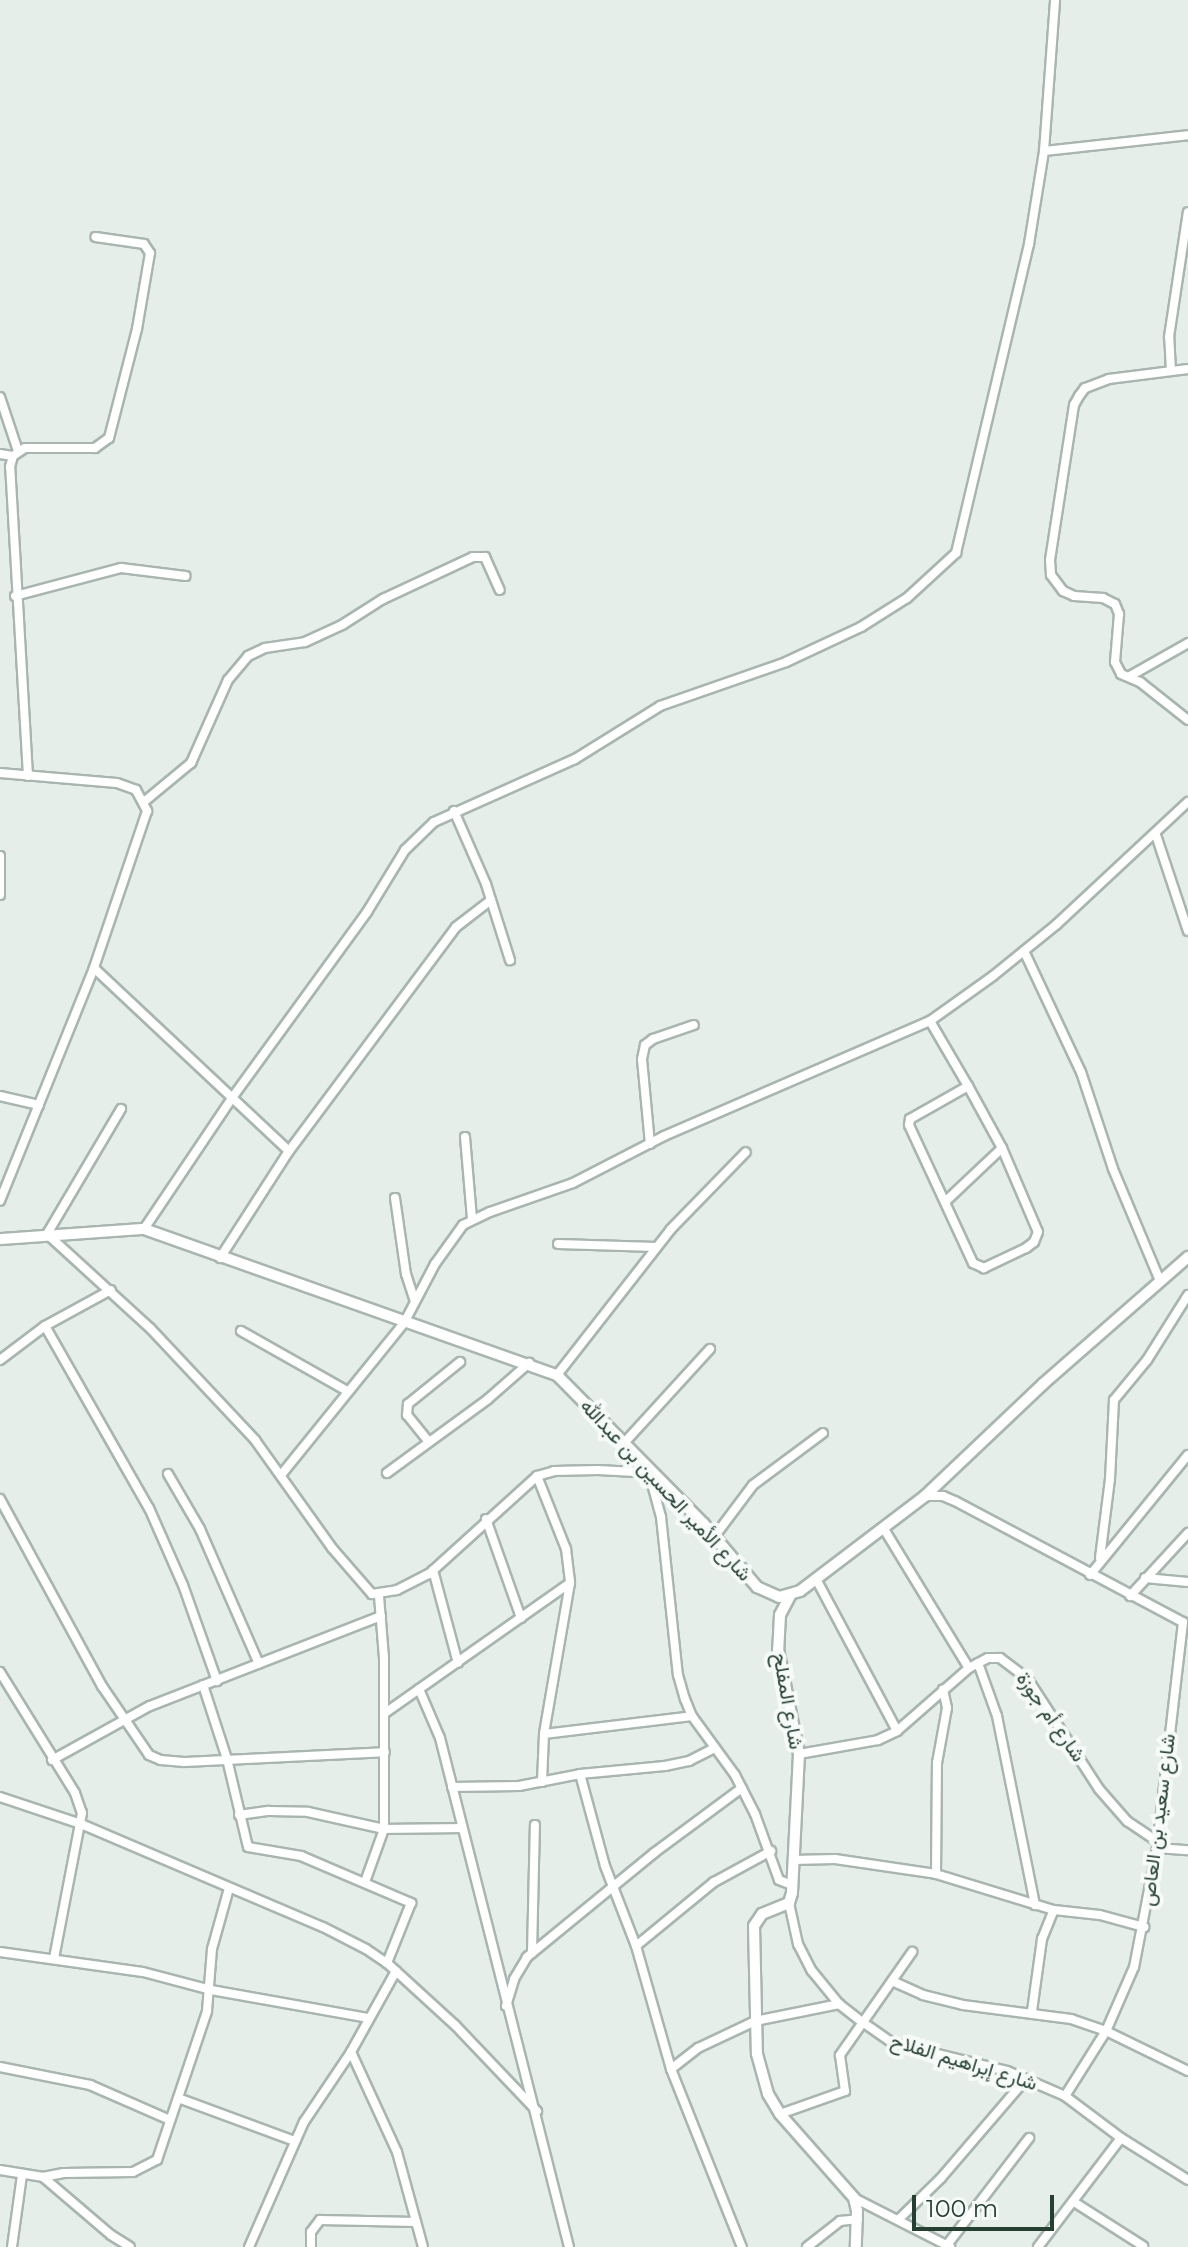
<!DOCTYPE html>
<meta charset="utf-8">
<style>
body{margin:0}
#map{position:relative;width:1188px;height:2247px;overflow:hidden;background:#e6eee9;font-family:Montserrat,Vazirmatn,sans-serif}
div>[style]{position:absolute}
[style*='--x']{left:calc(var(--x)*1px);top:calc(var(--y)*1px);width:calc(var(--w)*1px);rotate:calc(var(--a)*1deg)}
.roads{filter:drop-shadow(2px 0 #a8b6af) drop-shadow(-2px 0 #a8b6af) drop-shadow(0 2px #a8b6af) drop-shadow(0 -2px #a8b6af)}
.minor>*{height:8px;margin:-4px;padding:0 4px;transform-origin:4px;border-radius:4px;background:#fff}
.tertiary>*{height:10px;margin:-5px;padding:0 5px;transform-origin:5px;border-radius:5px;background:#fff}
span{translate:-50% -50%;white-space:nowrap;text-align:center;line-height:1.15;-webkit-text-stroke:8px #f6faf8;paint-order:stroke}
.street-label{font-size:20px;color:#254033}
.scale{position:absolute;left:912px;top:2195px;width:142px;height:36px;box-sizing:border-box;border:4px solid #254033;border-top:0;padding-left:10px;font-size:24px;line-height:28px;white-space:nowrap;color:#254033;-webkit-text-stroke:6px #f6faf8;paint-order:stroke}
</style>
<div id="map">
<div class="roads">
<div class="minor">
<i style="--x:1044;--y:151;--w:145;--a:-6.3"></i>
<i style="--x:1188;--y:369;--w:80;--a:172.8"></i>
<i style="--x:1109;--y:379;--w:26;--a:159"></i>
<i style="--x:1085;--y:388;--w:10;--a:127"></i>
<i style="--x:1079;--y:396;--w:10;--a:119"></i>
<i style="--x:1074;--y:405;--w:157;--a:98.8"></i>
<i style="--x:1050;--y:560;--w:15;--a:86"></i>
<i style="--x:1051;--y:575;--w:20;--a:53"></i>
<i style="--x:1063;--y:591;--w:12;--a:24"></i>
<i style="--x:1074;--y:596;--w:29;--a:4"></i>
<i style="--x:1103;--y:598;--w:13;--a:27"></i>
<i style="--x:1115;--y:604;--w:11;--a:68"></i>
<i style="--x:1119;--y:614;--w:48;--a:94.8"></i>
<i style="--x:1115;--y:662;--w:13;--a:63"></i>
<i style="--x:1121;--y:674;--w:21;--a:23"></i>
<i style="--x:1140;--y:682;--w:61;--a:38.4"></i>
<i style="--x:1171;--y:371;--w:34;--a:-93"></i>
<i style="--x:1169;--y:337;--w:126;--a:-81.4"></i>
<i style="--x:0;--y:397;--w:57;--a:71.6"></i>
<i style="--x:0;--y:454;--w:13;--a:9"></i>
<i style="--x:15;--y:596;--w:110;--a:-14.8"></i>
<i style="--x:121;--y:568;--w:65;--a:7"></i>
<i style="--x:1130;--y:676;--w:67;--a:-29.6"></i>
<i style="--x:0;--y:773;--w:117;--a:4.9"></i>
<i style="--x:117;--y:783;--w:20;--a:20"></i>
<i style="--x:136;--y:790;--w:24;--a:62"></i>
<i style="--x:147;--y:811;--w:166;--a:108.7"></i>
<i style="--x:94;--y:968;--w:251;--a:112"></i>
<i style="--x:28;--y:776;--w:310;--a:-93.3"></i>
<i style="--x:10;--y:467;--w:11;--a:-75"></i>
<i style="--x:13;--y:456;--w:14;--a:-34"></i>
<i style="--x:25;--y:448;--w:70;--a:0"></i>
<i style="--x:95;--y:448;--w:17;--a:-36"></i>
<i style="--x:109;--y:438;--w:113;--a:-75.6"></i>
<i style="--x:137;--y:329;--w:77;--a:-80.3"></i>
<i style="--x:150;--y:253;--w:11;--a:-124"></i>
<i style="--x:144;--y:244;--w:49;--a:-171.7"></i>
<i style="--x:145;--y:801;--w:60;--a:-39.6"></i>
<i style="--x:191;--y:763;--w:91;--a:-66"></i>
<i style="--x:228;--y:680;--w:31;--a:-50"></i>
<i style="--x:248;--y:656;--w:19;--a:-25"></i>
<i style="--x:265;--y:648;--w:40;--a:-8.5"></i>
<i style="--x:305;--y:642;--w:41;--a:-24.7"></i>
<i style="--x:342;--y:625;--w:49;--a:-32.4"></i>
<i style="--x:383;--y:599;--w:99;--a:-25"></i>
<i style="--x:473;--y:557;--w:12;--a:0"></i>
<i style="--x:485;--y:557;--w:36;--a:66"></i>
<i style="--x:454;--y:811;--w:80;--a:66.3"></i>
<i style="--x:486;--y:884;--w:80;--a:72.5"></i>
<i style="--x:1156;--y:835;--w:101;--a:71.6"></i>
<i style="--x:0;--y:856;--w:39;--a:90"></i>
<i style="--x:1024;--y:951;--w:134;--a:64.8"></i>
<i style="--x:1081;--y:1072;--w:102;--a:71.7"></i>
<i style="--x:1113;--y:1169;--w:121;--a:67.2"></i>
<i style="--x:94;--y:968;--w:267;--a:43.2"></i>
<i style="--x:930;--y:1021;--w:75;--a:59.7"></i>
<i style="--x:968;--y:1086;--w:71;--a:61.3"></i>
<i style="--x:1002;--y:1148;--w:91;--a:66.8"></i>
<i style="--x:1038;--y:1232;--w:11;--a:112"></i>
<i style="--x:1034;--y:1242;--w:10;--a:143"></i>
<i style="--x:1026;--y:1248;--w:47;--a:154.5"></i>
<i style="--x:984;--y:1268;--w:12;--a:-156"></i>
<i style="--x:973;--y:1263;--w:152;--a:-114.9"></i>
<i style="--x:909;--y:1125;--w:6;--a:-81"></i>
<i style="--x:910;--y:1119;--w:67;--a:-29.6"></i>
<i style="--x:0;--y:1096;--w:40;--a:13"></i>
<i style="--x:121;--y:1109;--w:145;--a:120.6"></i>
<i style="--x:47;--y:1234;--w:139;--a:42.4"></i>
<i style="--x:150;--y:1328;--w:154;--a:46.8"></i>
<i style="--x:255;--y:1440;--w:133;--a:54.5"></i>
<i style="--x:332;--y:1548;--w:61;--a:49"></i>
<i style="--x:372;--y:1594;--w:25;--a:-9"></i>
<i style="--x:397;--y:1590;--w:36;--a:-27"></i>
<i style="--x:429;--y:1574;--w:146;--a:-42.2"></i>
<i style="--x:537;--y:1476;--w:18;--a:-16"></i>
<i style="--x:554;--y:1471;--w:44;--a:-1.3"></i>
<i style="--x:598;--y:1470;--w:56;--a:3.1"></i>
<i style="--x:465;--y:1137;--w:82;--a:85.1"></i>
<i style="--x:650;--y:1144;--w:85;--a:-95.4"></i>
<i style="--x:642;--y:1059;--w:14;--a:-78"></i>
<i style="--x:645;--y:1045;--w:10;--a:-37"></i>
<i style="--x:653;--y:1039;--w:43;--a:-18.9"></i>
<i style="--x:395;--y:1198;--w:77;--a:81.8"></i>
<i style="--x:406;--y:1274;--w:28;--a:72"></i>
<i style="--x:946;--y:1201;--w:77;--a:-43.4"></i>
<i style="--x:144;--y:1229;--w:158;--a:-56.1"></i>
<i style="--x:232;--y:1098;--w:230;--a:-54"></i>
<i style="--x:367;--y:912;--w:73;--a:-58.5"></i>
<i style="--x:405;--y:850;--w:40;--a:-44"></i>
<i style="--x:434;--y:822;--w:154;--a:-24.1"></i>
<i style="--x:575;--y:759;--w:100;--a:-31.9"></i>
<i style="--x:660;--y:706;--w:133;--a:-19.2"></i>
<i style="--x:786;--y:662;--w:83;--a:-25"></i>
<i style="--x:861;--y:627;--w:54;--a:-32.2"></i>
<i style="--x:907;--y:598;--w:67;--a:-42.6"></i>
<i style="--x:956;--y:553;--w:318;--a:-76.7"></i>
<i style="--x:1029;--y:244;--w:94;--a:-80.8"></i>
<i style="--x:1044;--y:151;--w:151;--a:-85.8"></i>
<i style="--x:558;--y:1244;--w:98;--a:1.8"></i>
<i style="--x:220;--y:1258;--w:127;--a:-57.2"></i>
<i style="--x:289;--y:1151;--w:279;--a:-53.3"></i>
<i style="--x:456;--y:927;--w:44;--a:-37.6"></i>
<i style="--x:45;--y:1326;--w:210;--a:60.3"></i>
<i style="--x:149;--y:1508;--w:84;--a:66.2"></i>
<i style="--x:183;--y:1585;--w:102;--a:70.5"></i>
<i style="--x:241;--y:1331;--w:122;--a:29.5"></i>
<i style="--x:0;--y:1360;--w:56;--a:-37.1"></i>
<i style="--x:45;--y:1326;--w:75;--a:-28.6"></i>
<i style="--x:557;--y:1375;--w:185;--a:-52"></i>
<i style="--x:671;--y:1229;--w:107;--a:-45.8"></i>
<i style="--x:429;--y:1442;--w:35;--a:-129"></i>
<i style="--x:407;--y:1415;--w:11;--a:-85"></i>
<i style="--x:408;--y:1404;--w:67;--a:-38.9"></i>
<i style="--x:625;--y:1442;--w:126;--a:-47.6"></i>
<i style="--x:387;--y:1473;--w:125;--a:-36.2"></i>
<i style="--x:488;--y:1399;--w:55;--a:-41.3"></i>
<i style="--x:649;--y:1473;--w:46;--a:74.7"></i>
<i style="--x:661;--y:1517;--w:159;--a:83.9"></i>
<i style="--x:678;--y:1675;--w:25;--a:74"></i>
<i style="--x:685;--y:1699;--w:18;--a:68"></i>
<i style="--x:692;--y:1716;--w:73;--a:53.9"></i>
<i style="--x:735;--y:1775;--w:44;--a:62.9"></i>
<i style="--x:755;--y:1814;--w:70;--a:70"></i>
<i style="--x:779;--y:1880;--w:14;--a:21"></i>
<i style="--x:168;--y:1474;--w:64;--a:59.8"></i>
<i style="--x:200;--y:1529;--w:147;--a:66.4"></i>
<i style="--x:281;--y:1475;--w:196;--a:-51"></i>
<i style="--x:404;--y:1323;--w:67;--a:-62.3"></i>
<i style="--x:435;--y:1264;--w:48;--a:-54.3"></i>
<i style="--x:463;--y:1225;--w:30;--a:-26"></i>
<i style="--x:490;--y:1212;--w:88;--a:-19.3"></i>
<i style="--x:573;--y:1183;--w:102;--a:-27.3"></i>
<i style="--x:664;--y:1136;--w:290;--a:-23.4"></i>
<i style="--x:930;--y:1021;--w:77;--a:-35.5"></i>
<i style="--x:993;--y:976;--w:82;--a:-39.1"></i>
<i style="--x:1057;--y:924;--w:179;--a:-43"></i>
<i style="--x:537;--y:1476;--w:79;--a:68.3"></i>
<i style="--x:566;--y:1549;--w:34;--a:83"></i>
<i style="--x:570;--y:1583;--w:153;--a:99.8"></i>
<i style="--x:544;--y:1734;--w:48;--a:92.4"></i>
<i style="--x:925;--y:1496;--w:18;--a:0"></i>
<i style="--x:943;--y:1496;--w:13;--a:23"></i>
<i style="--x:955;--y:1501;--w:258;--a:28"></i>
<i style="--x:1183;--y:1622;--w:227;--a:96.6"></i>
<i style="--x:1157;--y:1848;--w:121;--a:100.9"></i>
<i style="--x:1134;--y:1967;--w:70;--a:113.6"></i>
<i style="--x:1106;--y:2031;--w:77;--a:122.2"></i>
<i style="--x:0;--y:1499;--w:213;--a:61.4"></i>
<i style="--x:102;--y:1686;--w:83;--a:55.7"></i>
<i style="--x:149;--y:1755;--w:13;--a:23"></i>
<i style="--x:161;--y:1760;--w:23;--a:5"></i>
<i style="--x:184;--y:1762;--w:201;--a:-2.8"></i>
<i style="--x:486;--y:1519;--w:105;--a:70.5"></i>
<i style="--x:884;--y:1529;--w:163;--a:58.6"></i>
<i style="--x:714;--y:1537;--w:65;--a:-53.1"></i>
<i style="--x:753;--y:1485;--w:87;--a:-36.6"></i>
<i style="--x:1100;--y:1558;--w:80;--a:-82.8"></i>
<i style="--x:1110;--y:1479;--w:79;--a:-87.1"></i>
<i style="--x:1114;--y:1400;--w:52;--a:-50.5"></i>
<i style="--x:1147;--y:1360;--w:77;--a:-57.8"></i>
<i style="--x:433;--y:1570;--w:96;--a:75"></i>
<i style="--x:1090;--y:1575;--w:155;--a:-50.8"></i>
<i style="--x:1145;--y:1578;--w:43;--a:5.3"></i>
<i style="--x:816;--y:1579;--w:172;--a:61.9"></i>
<i style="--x:379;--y:1596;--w:62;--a:85.4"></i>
<i style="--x:384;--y:1658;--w:171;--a:90"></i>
<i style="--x:384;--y:1829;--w:78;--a:-0.7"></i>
<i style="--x:1130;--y:1596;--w:86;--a:-47.4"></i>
<i style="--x:978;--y:1663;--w:56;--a:70.3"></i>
<i style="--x:997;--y:1716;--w:193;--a:78.6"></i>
<i style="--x:0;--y:1672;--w:142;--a:58.2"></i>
<i style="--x:75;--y:1793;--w:21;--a:71"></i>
<i style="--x:82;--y:1813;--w:149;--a:100.9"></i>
<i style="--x:203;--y:1685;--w:78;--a:72"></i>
<i style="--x:227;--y:1759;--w:90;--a:76.6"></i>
<i style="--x:248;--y:1847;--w:54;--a:9.6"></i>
<i style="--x:301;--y:1856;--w:120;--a:23.1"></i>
<i style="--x:411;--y:1903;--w:65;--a:111.8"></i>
<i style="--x:419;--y:1689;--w:53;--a:66.8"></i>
<i style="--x:440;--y:1738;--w:525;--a:75.78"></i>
<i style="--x:385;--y:1713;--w:226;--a:-35.1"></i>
<i style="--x:544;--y:1734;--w:149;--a:-6.9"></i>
<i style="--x:799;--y:1754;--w:80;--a:-10"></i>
<i style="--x:878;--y:1740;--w:21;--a:-25"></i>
<i style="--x:897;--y:1731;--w:96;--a:-41.2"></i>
<i style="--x:969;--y:1668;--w:21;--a:-28"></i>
<i style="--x:988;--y:1658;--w:12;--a:0"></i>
<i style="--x:1000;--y:1658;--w:34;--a:37"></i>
<i style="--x:1027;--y:1678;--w:132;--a:57"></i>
<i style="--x:1099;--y:1789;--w:43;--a:48.8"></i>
<i style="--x:1127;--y:1821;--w:37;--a:34"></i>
<i style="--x:52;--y:1760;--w:112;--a:-28.9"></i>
<i style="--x:150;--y:1706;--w:248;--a:-21.3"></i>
<i style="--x:580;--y:1774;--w:95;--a:74.8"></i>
<i style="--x:605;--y:1866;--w:86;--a:68.8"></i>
<i style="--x:636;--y:1946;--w:128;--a:74.1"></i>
<i style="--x:671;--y:2069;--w:192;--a:68.3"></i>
<i style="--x:452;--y:1787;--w:67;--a:-0.9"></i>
<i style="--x:519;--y:1786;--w:62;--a:-11.1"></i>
<i style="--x:580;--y:1774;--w:85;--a:-5.4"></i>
<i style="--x:665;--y:1766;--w:25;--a:-12"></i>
<i style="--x:689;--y:1761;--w:29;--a:-27"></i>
<i style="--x:0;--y:1797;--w:85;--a:18.4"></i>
<i style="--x:81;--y:1824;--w:263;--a:23.1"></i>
<i style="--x:323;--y:1927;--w:48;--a:27.1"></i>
<i style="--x:366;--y:1949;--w:25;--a:34"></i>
<i style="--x:387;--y:1963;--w:92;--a:42.4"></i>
<i style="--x:455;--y:2025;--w:119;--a:46.4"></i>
<i style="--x:239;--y:1815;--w:30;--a:-8"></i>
<i style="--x:269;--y:1811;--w:39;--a:1"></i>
<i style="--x:308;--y:1812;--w:78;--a:12.6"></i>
<i style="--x:384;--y:1829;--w:56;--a:109.7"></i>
<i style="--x:1157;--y:1848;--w:31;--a:4"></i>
<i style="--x:793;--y:1860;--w:42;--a:-1.4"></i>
<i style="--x:835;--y:1859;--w:102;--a:8.4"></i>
<i style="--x:936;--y:1874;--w:123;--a:17"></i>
<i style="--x:1054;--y:1910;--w:46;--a:6.2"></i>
<i style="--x:1100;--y:1915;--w:46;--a:15.3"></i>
<i style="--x:936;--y:1874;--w:111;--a:-89.5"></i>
<i style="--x:937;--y:1763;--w:56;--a:-79.7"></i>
<i style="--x:947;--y:1708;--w:19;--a:-102"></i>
<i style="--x:789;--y:1903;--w:42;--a:77.6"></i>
<i style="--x:798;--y:1944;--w:30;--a:63"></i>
<i style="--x:812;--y:1971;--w:43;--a:50.7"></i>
<i style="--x:839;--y:2004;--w:28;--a:38"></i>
<i style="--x:861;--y:2021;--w:38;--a:35"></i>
<i style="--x:892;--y:2043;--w:118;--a:13.7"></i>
<i style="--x:1007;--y:2071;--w:63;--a:23.3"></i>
<i style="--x:1065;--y:2096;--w:70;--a:36.9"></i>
<i style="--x:1121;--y:2138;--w:79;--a:32.1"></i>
<i style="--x:636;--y:1946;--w:101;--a:-39.4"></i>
<i style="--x:714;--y:1882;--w:65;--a:-28.5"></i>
<i style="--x:0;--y:1952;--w:144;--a:8"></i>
<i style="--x:143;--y:1972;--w:70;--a:14.8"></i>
<i style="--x:211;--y:1990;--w:159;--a:10.1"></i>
<i style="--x:532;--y:1953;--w:128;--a:-88.7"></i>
<i style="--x:396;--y:1971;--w:93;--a:119.1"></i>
<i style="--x:351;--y:2052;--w:110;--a:65.3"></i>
<i style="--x:397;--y:2152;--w:98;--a:74.7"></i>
<i style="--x:892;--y:1981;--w:34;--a:24"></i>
<i style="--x:923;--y:1995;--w:41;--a:14"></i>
<i style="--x:963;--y:2005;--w:109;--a:7.4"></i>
<i style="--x:1071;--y:2019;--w:37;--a:19"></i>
<i style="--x:1106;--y:2031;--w:91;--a:26"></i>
<i style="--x:506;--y:2006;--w:28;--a:-73"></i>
<i style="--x:514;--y:1979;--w:26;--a:-59"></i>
<i style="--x:527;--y:1957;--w:164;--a:-39.3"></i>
<i style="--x:654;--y:1853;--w:109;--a:-36.5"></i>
<i style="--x:1032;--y:2011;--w:73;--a:-82.1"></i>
<i style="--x:1042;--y:1939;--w:31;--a:-68"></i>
<i style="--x:0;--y:2067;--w:92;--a:11.3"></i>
<i style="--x:90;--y:2085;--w:87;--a:23.6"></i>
<i style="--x:671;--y:2069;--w:34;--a:-38"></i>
<i style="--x:698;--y:2048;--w:63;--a:-25.3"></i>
<i style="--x:755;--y:2021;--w:86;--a:-11.4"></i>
<i style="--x:178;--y:2098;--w:125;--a:20.2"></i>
<i style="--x:780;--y:2114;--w:69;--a:-19.5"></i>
<i style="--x:845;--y:2091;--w:36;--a:-98"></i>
<i style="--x:840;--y:2055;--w:126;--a:-55"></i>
<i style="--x:0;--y:2170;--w:44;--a:9.2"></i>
<i style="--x:43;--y:2177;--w:21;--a:-11"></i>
<i style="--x:64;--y:2173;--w:69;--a:-0.8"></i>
<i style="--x:133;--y:2172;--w:27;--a:-27"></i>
<i style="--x:157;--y:2160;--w:157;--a:-71.4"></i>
<i style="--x:207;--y:2011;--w:62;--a:-85.4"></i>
<i style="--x:212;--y:1949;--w:63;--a:-74.4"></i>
<i style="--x:43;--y:2177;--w:89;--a:40.5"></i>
<i style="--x:111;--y:2235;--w:22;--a:32"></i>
<i style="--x:854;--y:2198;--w:108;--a:27"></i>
<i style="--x:1074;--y:2202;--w:82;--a:32.5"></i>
<i style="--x:898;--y:2220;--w:60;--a:-44.3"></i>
<i style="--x:941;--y:2178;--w:130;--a:-49.4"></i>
<i style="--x:947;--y:2245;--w:135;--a:-52.5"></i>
<i style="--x:12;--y:2247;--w:73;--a:-82.1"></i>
<i style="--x:249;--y:2247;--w:137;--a:-66.3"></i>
<i style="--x:304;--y:2122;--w:84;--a:-56.1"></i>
<i style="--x:311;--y:2247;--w:15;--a:-90"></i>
<i style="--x:311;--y:2232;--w:15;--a:-53"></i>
<i style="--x:320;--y:2220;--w:96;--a:1.2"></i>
<i style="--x:807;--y:2247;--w:42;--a:-38.2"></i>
<i style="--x:840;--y:2221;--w:18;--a:-6"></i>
<i style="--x:1038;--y:2247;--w:137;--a:-52.7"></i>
</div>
<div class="tertiary">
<i style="--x:0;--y:1239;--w:144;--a:-4"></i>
<i style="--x:144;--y:1229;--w:438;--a:19.5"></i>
<i style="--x:557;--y:1375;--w:208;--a:45.4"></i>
<i style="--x:703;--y:1523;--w:84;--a:49.8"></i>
<i style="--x:757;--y:1587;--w:24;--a:24"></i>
<i style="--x:779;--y:1597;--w:22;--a:-16"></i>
<i style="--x:800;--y:1591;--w:157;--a:-37.2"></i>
<i style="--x:925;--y:1496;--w:163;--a:-43.5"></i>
<i style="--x:1043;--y:1384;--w:193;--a:-41.2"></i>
<i style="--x:790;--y:1596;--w:21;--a:118"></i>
<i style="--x:780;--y:1615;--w:34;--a:93"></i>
<i style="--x:778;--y:1649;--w:107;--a:78.7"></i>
<i style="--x:799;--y:1754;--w:139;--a:92.9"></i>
<i style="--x:792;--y:1893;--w:10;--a:107"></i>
<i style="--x:789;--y:1903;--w:29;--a:158"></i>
<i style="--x:762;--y:1914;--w:14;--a:124"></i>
<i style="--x:754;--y:1926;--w:128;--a:88.7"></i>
<i style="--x:757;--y:2054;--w:41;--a:74.6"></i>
<i style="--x:768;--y:2094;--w:23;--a:59"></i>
<i style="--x:780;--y:2114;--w:112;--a:48.6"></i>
<i style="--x:854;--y:2198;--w:13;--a:77"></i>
<i style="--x:857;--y:2211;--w:36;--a:92"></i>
</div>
</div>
<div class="street-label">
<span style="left:666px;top:1490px;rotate:47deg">شارع الأمير الحسين بن عبدالله</span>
<span style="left:788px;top:1701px;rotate:80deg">شارع المفلح</span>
<span style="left:1051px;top:1717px;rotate:55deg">شارع أم جوزة</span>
<span style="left:1158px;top:1820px;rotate:-83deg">شارع سعيد بن العاص</span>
<span style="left:964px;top:2062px;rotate:17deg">شارع إبراهيم الفلاح</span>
</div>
<div class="scale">100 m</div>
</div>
